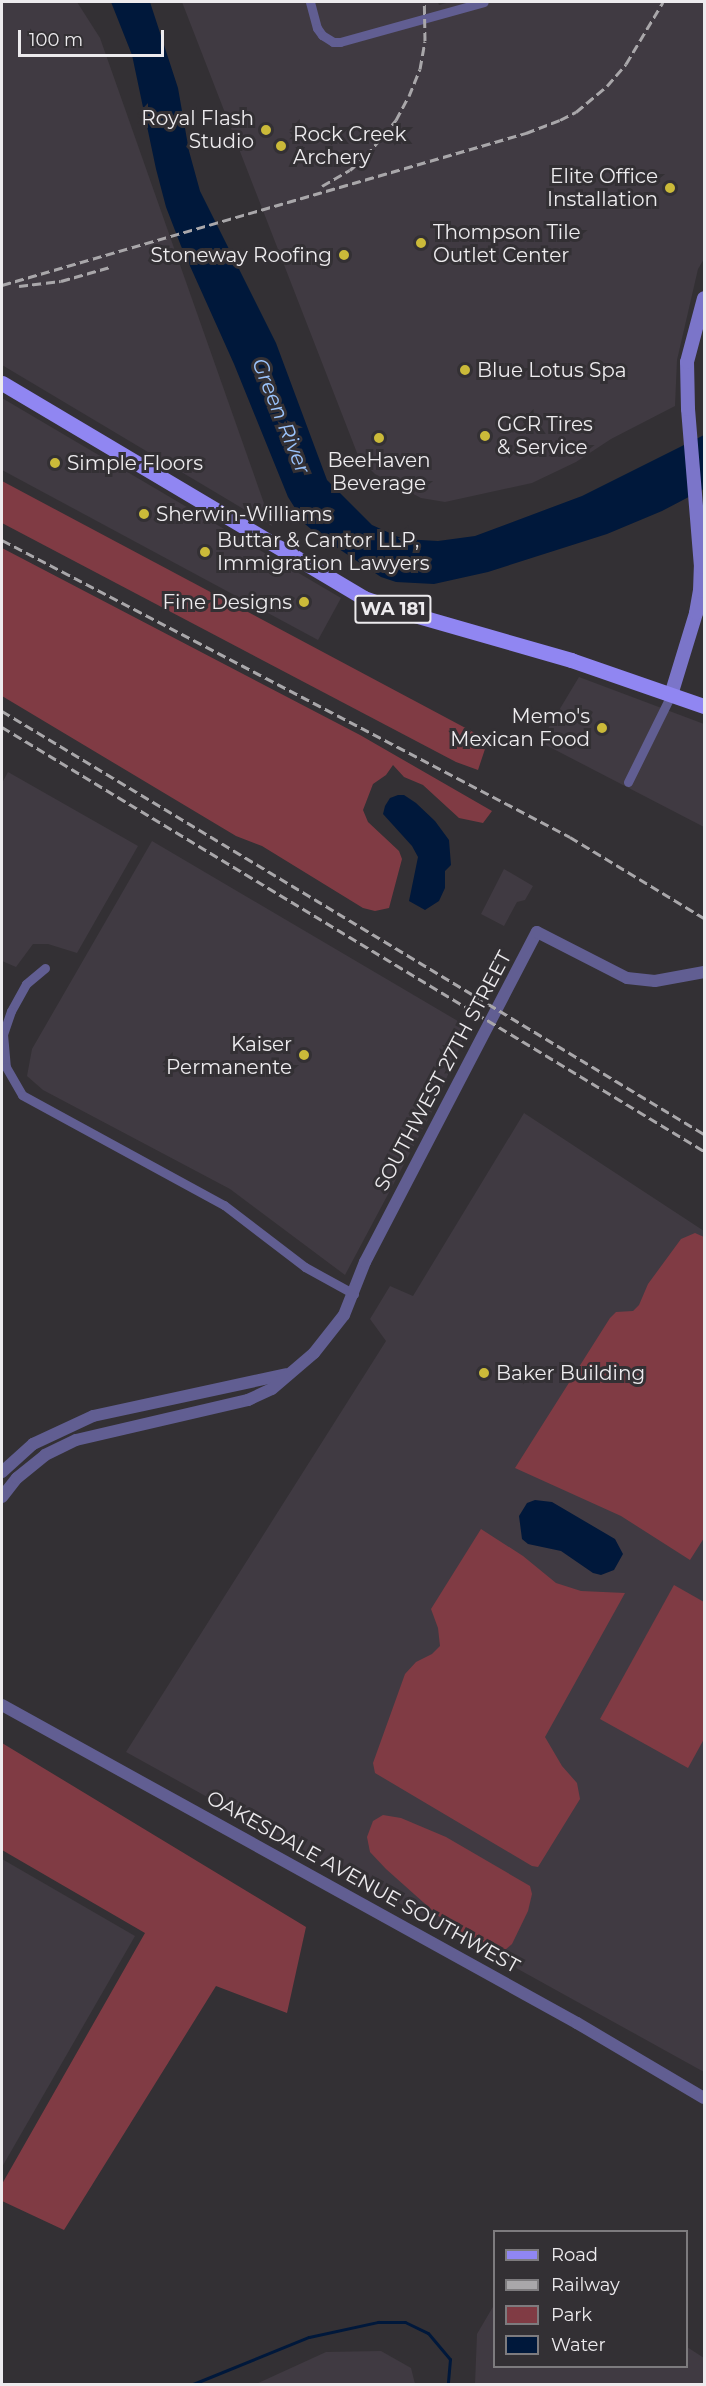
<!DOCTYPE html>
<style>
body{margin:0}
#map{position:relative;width:706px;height:2386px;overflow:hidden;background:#333034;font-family:Montserrat,sans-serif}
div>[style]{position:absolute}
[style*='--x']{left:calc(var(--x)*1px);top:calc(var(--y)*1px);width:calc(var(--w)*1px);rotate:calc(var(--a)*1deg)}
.built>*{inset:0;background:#403a42}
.green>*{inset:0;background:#803b44}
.water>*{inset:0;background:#00183b}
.stream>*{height:3px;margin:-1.5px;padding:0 1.5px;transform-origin:1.5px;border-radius:1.5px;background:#00183b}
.minor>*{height:9px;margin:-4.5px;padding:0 4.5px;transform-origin:4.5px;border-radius:4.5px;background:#615e92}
.tertiary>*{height:12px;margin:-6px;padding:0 6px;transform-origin:6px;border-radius:6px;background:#615e92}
.secondary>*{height:14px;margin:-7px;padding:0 7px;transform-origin:7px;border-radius:7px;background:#7b75c9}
.primary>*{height:15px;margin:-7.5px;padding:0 7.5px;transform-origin:7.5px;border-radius:7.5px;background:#9086f2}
.rail>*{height:3px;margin-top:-1.5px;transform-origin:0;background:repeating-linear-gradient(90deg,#a9a7aa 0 9px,transparent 0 13.5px)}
.dots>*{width:16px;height:16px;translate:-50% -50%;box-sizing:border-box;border:3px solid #333034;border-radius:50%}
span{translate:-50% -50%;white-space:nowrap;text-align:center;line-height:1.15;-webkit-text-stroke:6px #333034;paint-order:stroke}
.shield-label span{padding:2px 4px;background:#333034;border:2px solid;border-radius:4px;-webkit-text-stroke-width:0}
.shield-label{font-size:18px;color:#edebee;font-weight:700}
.poi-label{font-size:20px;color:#edebee}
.right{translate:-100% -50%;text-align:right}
.left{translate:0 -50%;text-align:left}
.street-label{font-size:20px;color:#edebee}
.water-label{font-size:21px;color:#9bc4fd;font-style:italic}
.frame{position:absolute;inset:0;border:3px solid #edebee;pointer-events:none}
.legend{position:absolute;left:493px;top:2230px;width:195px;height:138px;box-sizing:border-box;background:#333034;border:2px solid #7d7b7e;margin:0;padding:8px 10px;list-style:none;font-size:18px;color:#edebee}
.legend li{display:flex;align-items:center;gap:12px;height:30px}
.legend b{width:30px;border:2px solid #7d7b7e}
.scale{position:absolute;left:18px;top:30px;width:146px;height:27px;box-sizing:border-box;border:3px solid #edebee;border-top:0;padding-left:8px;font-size:18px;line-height:21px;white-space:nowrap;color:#edebee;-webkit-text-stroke:4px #333034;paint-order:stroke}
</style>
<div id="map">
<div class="built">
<i style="clip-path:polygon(2px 2px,77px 2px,100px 38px,272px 526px,2px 365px)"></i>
<i style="clip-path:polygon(182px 2px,438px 2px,439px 5px,450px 2px,704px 2px,704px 259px,698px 269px,677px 360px,675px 406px,611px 439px,576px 462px,532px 483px,445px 502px,421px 498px,375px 474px,359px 458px)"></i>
<i style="clip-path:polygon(2px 398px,341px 598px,318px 640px,2px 470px)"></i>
<i style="clip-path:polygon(579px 677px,704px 724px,704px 827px,540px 742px)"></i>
<i style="clip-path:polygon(8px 772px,138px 846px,77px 953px,48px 944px,33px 944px,16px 967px,2px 961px,2px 783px)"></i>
<i style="clip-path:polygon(152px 841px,468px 1027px,434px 1108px,345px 1275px,230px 1189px,43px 1090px,27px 1076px,32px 1049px)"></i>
<i style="clip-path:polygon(504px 869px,533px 886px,525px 900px,517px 902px,504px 926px,481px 914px)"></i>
<i style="clip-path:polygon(524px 1113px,704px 1231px,704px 2072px,126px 1752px,386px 1341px,370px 1319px,390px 1286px,413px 1296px)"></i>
<i style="clip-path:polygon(2px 1859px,135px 1936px,2px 2167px)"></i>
<i style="clip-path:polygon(494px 2305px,494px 2366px,686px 2366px,687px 2347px,704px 2358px,704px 2384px,475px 2384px,477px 2334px)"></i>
<i style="clip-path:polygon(381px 2351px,411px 2368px,415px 2384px,256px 2384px,326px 2352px)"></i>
</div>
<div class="green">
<i style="clip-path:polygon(2px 481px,488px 740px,478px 770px,456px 762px,2px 523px)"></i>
<i style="clip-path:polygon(2px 548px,360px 735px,492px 811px,483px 823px,459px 818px,423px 785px,404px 777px,393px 765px,386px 775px,373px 784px,363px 810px,368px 822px,399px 851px,402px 859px,389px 908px,375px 911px,363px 908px,262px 846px,236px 836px,2px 696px)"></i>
<i style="clip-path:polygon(695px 1233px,704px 1237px,704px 1538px,690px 1560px,621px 1516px,515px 1468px,610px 1318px,616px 1312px,633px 1311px,639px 1305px,648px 1284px,681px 1239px)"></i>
<i style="clip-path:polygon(481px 1529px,523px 1556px,556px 1583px,581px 1591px,625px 1593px,545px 1737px,562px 1766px,577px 1783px,580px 1799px,538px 1867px,532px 1866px,375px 1773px,373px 1763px,405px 1674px,416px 1662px,432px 1654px,440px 1646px,438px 1628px,431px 1609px)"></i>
<i style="clip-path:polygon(674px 1585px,704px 1602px,704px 1739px,688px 1768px,600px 1719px)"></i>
<i style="clip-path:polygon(2px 1743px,306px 1927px,287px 2013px,216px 1986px,64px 2230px,2px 2201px,2px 2184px,145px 1933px,2px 1850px)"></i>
<i style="clip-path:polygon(383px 1815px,401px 1818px,446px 1837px,530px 1886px,532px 1894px,528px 1911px,512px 1944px,505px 1950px,493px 1948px,451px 1927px,386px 1869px,370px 1852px,367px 1837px,373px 1821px)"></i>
</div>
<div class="water">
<i style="clip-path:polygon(111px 2px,150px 2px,178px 88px,189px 151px,200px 191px,276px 343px,327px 480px,372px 525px,403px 539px,438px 541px,475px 536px,582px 496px,704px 435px,704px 489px,662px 511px,607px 534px,488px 572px,434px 584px,396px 582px,381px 577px,318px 535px,305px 524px,288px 497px,234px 364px,181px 246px,166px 207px,156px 169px,132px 55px)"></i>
<i style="clip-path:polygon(398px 795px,404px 795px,416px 803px,435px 821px,449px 840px,451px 865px,445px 871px,445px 888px,439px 901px,425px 910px,409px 901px,418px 857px,412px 846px,383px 814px,385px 806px,390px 798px)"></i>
<i style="clip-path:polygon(535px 1500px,552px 1502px,615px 1539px,623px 1554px,614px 1570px,601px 1575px,593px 1573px,561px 1551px,528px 1544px,522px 1539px,519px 1516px,527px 1503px)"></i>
</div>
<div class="stream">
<i style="--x:193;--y:2384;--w:125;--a:-22.1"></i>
<i style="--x:309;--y:2337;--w:71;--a:-12.3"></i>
<i style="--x:378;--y:2322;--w:27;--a:0"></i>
<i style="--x:405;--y:2322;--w:25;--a:26"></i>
<i style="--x:428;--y:2333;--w:34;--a:50"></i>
<i style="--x:450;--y:2359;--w:25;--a:95"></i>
</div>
<div class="minor">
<i style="--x:310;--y:2;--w:27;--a:75"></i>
<i style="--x:317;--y:28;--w:9;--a:54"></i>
<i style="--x:322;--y:35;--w:13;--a:32"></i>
<i style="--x:333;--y:42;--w:7;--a:0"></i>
<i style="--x:340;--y:42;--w:149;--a:-15.5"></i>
<i style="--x:628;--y:782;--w:97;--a:-63.7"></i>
<i style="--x:45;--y:968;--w:25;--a:140"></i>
<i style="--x:26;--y:984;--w:31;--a:119"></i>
<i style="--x:11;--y:1011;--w:24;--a:109"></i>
<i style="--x:3;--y:1034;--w:33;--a:85"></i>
<i style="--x:6;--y:1067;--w:32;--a:60"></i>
<i style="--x:22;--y:1095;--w:230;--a:28.6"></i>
<i style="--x:224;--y:1205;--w:102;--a:37.4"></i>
<i style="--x:305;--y:1267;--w:56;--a:28.9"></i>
</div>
<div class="tertiary">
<i style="--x:2;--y:1472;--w:42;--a:-42.1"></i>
<i style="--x:33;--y:1444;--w:66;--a:-25"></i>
<i style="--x:93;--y:1416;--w:198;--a:-12.2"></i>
<i style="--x:2;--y:1497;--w:24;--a:-52"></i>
<i style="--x:17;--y:1478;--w:36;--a:-39"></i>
<i style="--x:45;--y:1455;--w:34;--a:-26"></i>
<i style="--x:76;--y:1440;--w:177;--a:-13.1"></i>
<i style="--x:248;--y:1400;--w:26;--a:-25"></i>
<i style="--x:272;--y:1389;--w:55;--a:-40.6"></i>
<i style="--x:314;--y:1353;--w:48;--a:-51.7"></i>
<i style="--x:344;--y:1315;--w:57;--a:-68.4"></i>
<i style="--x:365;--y:1262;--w:372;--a:-62.5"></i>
<i style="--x:537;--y:932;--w:101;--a:27.1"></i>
<i style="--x:627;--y:978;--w:28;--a:6"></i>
<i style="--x:655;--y:981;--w:50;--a:-10.4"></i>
<i style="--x:2;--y:1705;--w:657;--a:28.94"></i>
<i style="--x:577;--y:2023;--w:147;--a:30.6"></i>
</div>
<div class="secondary">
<i style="--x:671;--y:695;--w:86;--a:-73"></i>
<i style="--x:696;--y:613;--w:22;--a:-80"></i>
<i style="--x:700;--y:591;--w:24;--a:-88"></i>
<i style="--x:701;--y:567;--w:159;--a:-94.7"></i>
<i style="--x:688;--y:409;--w:47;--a:-91.2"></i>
<i style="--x:687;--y:362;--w:66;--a:-75.1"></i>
</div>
<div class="primary">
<i style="--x:2;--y:383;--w:421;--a:30.7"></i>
<i style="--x:364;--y:598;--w:42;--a:19.3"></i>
<i style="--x:404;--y:612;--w:174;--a:16"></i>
<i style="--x:571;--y:660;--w:141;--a:19.1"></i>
</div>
<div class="rail">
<i style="--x:322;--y:186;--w:32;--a:-30"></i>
<i style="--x:350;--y:170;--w:21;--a:-41"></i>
<i style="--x:366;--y:156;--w:47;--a:-50.2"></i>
<i style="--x:396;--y:120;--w:27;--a:-62"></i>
<i style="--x:409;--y:96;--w:29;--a:-68"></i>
<i style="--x:420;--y:69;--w:28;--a:-80"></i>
<i style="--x:425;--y:41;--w:39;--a:-91"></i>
<i style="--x:2;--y:285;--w:546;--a:-16.18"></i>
<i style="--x:526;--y:133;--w:36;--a:-21"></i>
<i style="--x:560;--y:120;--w:18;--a:-27"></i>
<i style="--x:576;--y:112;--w:40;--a:-40"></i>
<i style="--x:607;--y:86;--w:29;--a:-49"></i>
<i style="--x:626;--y:64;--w:72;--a:-59.2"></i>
<i style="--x:19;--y:286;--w:42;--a:-6.8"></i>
<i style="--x:61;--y:281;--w:51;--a:-15.9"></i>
<i style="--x:2;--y:540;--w:641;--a:27.6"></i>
<i style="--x:570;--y:837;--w:157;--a:31.2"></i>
<i style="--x:2;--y:711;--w:820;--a:31.07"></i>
<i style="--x:2;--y:727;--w:820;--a:31.13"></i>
</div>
<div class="dots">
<i style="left:266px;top:130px;background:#cbba39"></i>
<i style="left:281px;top:146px;background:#cbba39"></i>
<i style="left:670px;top:188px;background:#cbba39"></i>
<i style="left:421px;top:243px;background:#cbba39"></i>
<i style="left:344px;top:255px;background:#cbba39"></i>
<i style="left:465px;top:370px;background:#cbba39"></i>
<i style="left:485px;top:436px;background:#cbba39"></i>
<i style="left:379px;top:438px;background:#cbba39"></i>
<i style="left:55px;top:463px;background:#cbba39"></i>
<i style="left:144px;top:514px;background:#cbba39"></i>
<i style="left:205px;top:552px;background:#cbba39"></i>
<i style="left:304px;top:602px;background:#cbba39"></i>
<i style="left:602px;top:728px;background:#cbba39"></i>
<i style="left:304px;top:1055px;background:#cbba39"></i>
<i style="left:484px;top:1373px;background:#cbba39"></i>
</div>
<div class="shield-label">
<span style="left:393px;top:609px">WA 181</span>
</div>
<div class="poi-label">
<span class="right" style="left:254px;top:130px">Royal Flash<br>Studio</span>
<span class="left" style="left:293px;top:146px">Rock Creek<br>Archery</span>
<span class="right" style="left:658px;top:188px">Elite Office<br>Installation</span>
<span class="left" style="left:433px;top:244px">Thompson Tile<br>Outlet Center</span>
<span class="right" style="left:332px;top:255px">Stoneway Roofing</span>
<span class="left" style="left:477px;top:370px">Blue Lotus Spa</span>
<span class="left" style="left:497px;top:436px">GCR Tires<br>&amp; Service</span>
<span style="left:379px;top:472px">BeeHaven<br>Beverage</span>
<span class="left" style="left:67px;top:463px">Simple Floors</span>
<span class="left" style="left:156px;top:514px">Sherwin-Williams</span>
<span class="left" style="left:217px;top:552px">Buttar &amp; Cantor LLP,<br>Immigration Lawyers</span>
<span class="right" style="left:292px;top:602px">Fine Designs</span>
<span class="right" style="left:590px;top:728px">Memo's<br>Mexican Food</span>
<span class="right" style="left:292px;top:1056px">Kaiser<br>Permanente</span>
<span class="left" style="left:496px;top:1373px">Baker Building</span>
</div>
<div class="street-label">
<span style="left:443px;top:1071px;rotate:-62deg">SOUTHWEST 27TH STREET</span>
<span style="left:363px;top:1882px;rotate:29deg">OAKESDALE AVENUE SOUTHWEST</span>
</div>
<div class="water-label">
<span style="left:281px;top:416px;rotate:68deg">Green River</span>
</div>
<div class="frame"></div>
<ul class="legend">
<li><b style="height:8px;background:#9086f2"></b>Road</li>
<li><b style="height:8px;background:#a9a7aa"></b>Railway</li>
<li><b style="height:16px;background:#803b44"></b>Park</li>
<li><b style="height:16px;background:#00183b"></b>Water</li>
</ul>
<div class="scale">100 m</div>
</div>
